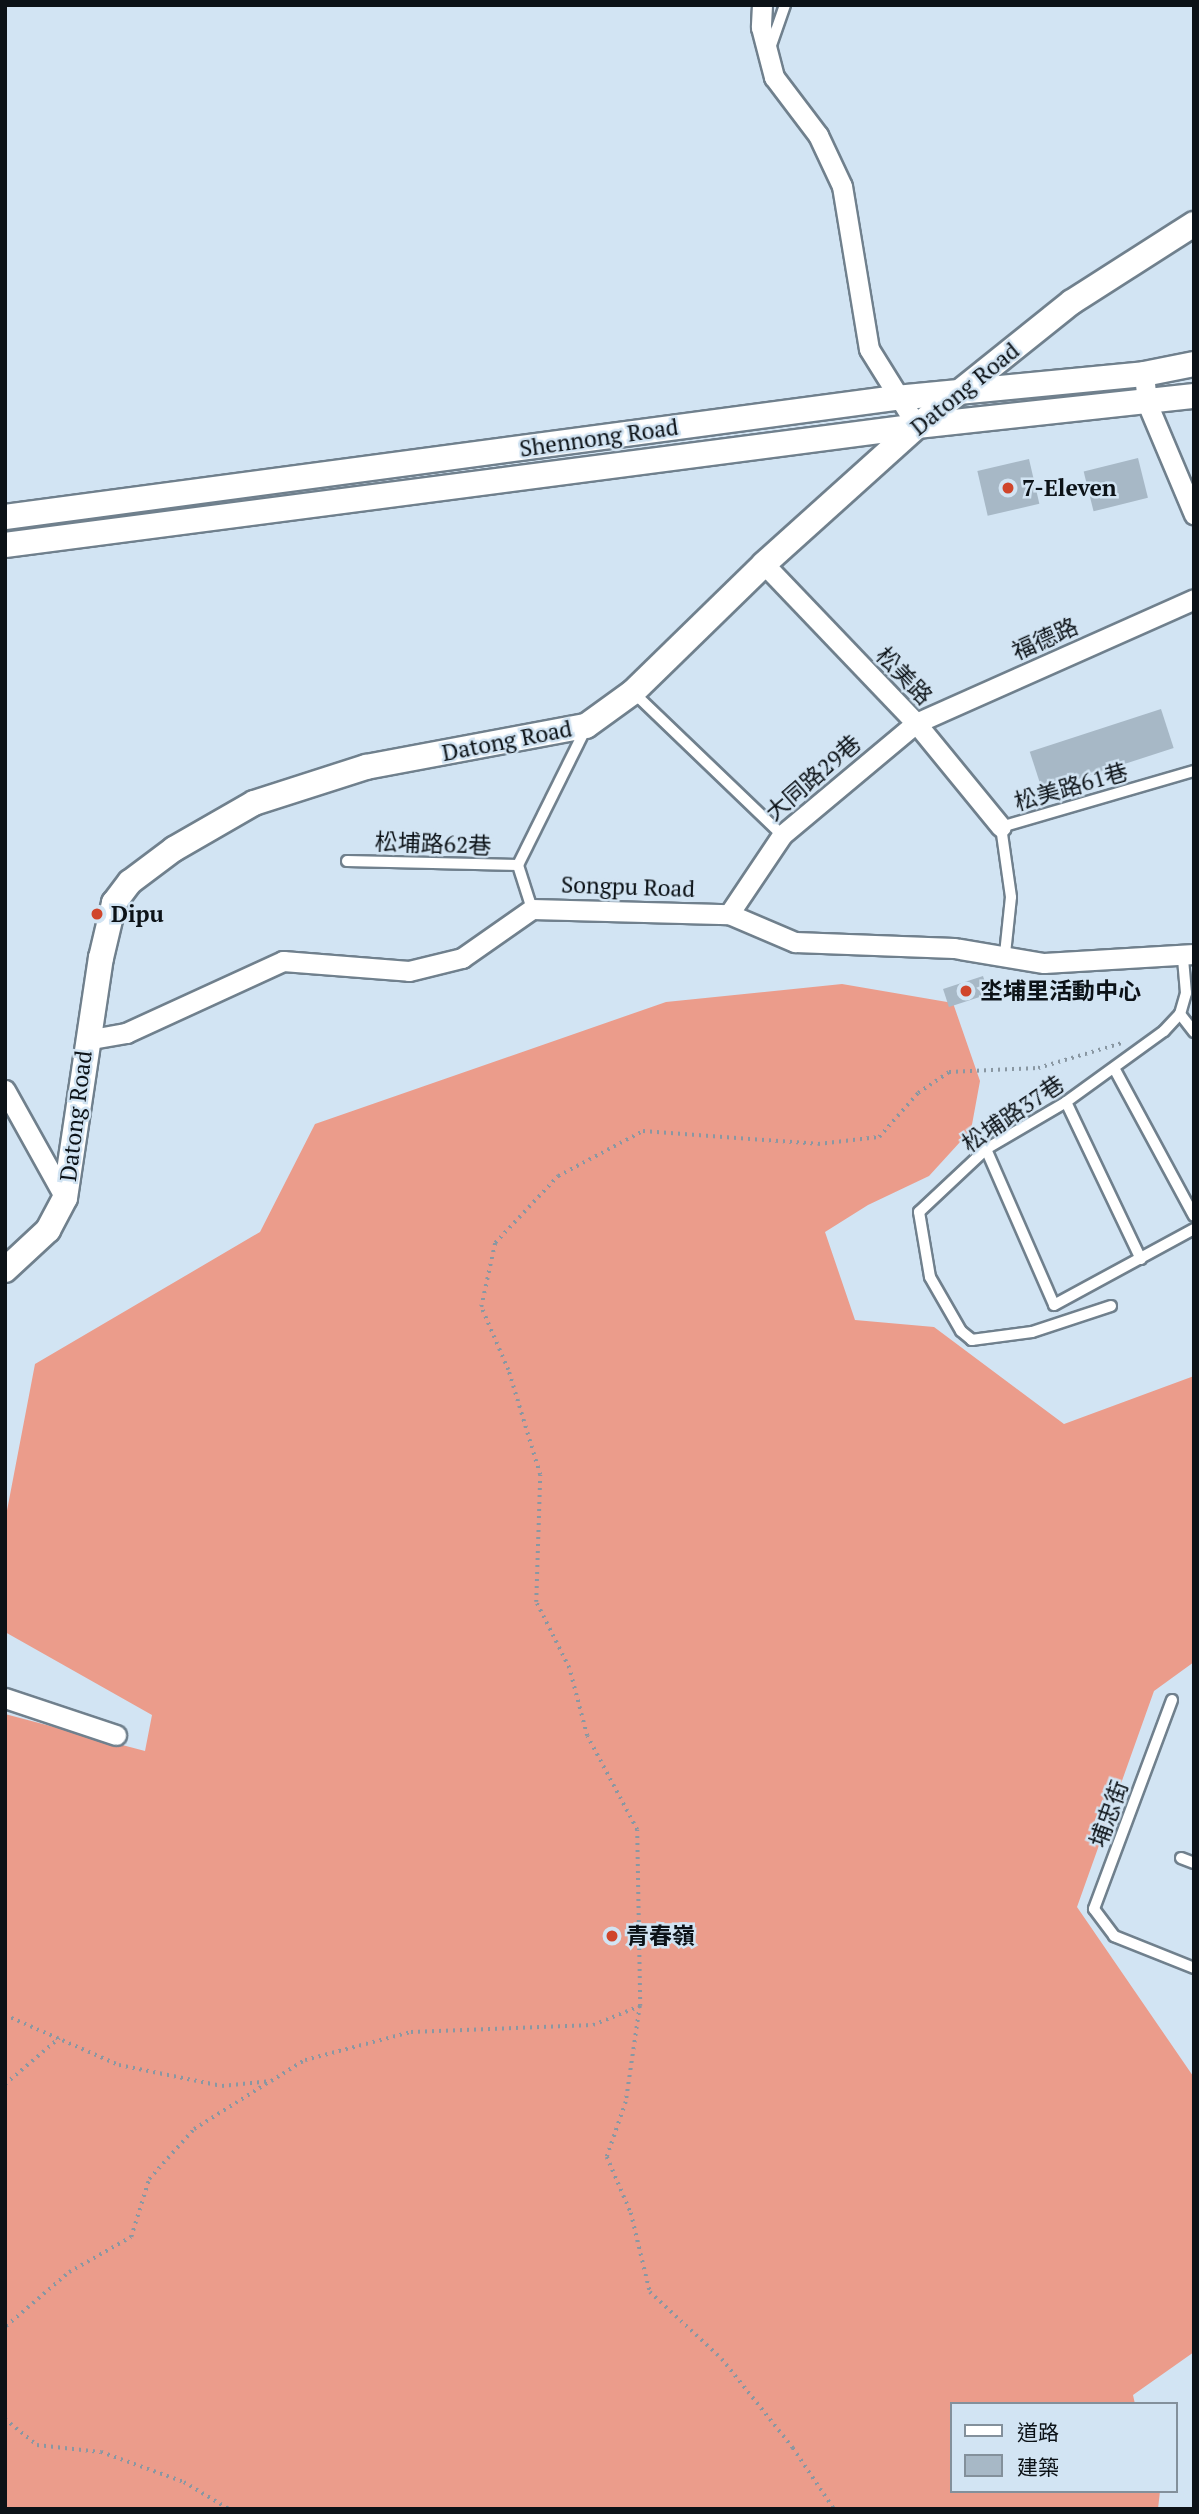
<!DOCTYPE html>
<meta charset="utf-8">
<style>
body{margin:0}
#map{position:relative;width:1199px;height:2514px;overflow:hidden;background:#d2e4f3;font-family:"PT Serif","Noto Sans TC",serif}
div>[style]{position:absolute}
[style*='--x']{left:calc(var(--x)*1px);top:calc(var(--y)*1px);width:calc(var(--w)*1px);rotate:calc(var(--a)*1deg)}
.forest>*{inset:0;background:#eb9c8b}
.building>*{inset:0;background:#a7b8c6;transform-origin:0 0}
.path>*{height:3.5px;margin-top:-1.75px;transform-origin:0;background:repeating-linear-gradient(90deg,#8997a2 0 2px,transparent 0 7px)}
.roads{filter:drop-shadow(2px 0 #70808d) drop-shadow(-2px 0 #70808d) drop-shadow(0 2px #70808d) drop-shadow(0 -2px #70808d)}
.service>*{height:10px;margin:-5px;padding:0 5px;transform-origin:5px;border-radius:5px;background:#fff}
.minor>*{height:19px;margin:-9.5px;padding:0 9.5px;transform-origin:9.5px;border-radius:9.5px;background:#fff}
.tertiary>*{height:24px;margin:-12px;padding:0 12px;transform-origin:12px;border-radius:12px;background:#fff}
.dots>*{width:19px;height:19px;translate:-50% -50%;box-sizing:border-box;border:4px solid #d2e4f3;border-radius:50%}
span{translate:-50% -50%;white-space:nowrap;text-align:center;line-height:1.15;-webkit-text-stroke:5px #d2e4f3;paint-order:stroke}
.street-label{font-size:23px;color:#0c1217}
.poi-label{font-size:23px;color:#0c1217;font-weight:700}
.left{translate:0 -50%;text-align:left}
.frame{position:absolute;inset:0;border:7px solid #0c1217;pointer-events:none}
.legend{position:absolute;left:950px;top:2402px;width:228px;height:91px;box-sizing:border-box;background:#d2e4f3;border:2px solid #83909b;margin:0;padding:9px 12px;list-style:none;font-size:21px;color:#0c1217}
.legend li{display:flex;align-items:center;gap:14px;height:35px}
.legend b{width:35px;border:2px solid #83909b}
</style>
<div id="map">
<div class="forest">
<i style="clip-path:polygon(842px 984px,953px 1003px,980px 1081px,971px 1130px,929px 1176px,868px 1205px,825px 1232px,855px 1320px,934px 1327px,1064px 1424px,1194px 1376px,1194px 1662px,1154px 1691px,1077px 1907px,1193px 2076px,1194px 2352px,1133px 2395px,1135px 2404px,952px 2404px,952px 2491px,1160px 2491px,1158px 2509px,5px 2509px,5px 1714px,145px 1751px,152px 1715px,5px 1632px,5px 1521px,35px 1364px,260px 1232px,315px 1124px,666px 1002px)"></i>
</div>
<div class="building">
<i style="left:1138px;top:458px;width:41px;height:56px;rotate:76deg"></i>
<i style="left:1029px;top:459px;width:46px;height:53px;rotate:77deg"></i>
<i style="left:1161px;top:709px;width:41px;height:138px;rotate:72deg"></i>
<i style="left:983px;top:976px;width:19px;height:42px;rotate:72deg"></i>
</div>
<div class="path">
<i style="--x:640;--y:2006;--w:97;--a:98.3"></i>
<i style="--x:626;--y:2102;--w:58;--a:109.1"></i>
<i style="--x:607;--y:2157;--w:61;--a:66.8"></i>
<i style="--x:631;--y:2213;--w:81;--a:76.5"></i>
<i style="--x:650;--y:2292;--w:98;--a:42.9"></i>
<i style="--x:722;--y:2359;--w:114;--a:51.4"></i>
<i style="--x:793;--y:2448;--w:73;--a:56.1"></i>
<i style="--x:5;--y:2015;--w:124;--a:23.7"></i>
<i style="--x:119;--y:2065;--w:105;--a:11.5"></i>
<i style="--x:222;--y:2086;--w:49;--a:-5.8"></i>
<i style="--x:271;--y:2081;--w:40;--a:-32"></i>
<i style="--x:305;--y:2060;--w:110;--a:-14.8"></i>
<i style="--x:411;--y:2032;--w:182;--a:-2.2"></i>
<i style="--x:593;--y:2025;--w:51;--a:-22"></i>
<i style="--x:640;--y:2006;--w:176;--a:-91"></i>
<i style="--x:637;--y:1830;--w:106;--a:-118"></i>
<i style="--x:587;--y:1736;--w:70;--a:-104.8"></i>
<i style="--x:569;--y:1668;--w:74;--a:-116.6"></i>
<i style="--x:536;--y:1602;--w:127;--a:-88.2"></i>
<i style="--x:540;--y:1475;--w:110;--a:-106.9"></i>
<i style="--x:508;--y:1370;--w:69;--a:-113.2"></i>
<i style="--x:481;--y:1307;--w:66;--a:-77.7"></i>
<i style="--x:495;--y:1243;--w:92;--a:-46.8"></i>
<i style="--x:558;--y:1176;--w:96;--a:-27.9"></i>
<i style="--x:643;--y:1131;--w:175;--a:4.2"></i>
<i style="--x:818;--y:1144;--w:61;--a:-6.5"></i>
<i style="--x:879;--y:1137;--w:59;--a:-48.4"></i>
<i style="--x:918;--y:1093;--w:37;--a:-34"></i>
<i style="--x:949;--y:1072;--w:89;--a:-2.6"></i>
<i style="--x:1038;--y:1068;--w:88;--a:-16.6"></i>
<i style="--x:5;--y:2084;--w:71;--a:-40.4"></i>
<i style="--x:5;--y:2321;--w:14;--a:90"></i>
<i style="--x:6;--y:2326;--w:83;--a:-40.6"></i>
<i style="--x:69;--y:2272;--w:71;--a:-29.4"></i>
<i style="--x:131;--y:2237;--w:61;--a:-72.8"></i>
<i style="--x:149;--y:2179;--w:67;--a:-48"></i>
<i style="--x:194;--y:2129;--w:89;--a:-32.1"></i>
<i style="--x:5;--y:2419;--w:41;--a:39.1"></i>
<i style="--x:37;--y:2445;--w:64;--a:6.2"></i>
<i style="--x:101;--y:2452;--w:88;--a:19.9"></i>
<i style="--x:184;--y:2482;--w:52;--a:31"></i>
</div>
<div class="roads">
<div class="service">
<i style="--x:770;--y:48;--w:46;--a:-70.8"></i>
<i style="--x:633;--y:692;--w:207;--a:43.8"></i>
<i style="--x:347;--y:861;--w:171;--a:1.3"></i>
<i style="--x:532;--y:909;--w:46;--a:-107.7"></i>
<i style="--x:518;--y:865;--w:151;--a:-63.6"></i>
<i style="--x:1005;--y:954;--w:57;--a:-84"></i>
<i style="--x:1011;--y:897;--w:71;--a:-98.1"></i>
<i style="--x:1001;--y:827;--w:201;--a:-16.2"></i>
<i style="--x:1180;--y:1014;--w:23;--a:52"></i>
<i style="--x:1114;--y:1068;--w:168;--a:61.6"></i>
<i style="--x:1066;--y:1102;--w:174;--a:64.5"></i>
<i style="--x:986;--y:1149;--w:170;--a:66.4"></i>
<i style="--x:1054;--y:1305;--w:159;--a:-28.5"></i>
<i style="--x:1111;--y:1306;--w:83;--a:161.8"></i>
<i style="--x:1032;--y:1332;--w:61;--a:172.4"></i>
<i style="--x:972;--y:1340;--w:14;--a:-141"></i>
<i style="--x:961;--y:1331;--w:62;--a:-119.9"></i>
<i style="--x:930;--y:1277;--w:66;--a:-99.6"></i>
<i style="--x:919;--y:1212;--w:92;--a:-43.2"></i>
<i style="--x:986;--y:1149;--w:93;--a:-30.4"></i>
<i style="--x:1066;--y:1102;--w:121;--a:-35.9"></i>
<i style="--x:1164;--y:1031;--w:23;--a:-47"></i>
<i style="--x:1180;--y:1014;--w:22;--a:-74"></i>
<i style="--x:1186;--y:993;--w:35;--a:-95"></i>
<i style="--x:1172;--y:1700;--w:223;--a:110.5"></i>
<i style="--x:1094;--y:1909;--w:34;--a:53"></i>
<i style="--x:1114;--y:1936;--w:86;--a:21.8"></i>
<i style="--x:1181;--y:1858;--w:14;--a:21"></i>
</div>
<div class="minor">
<i style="--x:762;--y:5;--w:22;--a:93"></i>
<i style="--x:761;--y:27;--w:52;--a:75.4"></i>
<i style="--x:774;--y:77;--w:73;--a:52.8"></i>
<i style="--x:818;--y:135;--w:56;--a:64.8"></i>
<i style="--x:842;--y:186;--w:165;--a:80.6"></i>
<i style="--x:869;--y:349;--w:91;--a:58.1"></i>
<i style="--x:1144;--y:374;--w:29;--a:84"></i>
<i style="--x:1147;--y:403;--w:121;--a:67.1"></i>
<i style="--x:764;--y:564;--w:220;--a:46.3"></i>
<i style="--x:916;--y:723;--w:134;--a:50.7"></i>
<i style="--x:729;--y:914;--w:95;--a:-56.1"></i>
<i style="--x:782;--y:835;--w:175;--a:-39.9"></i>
<i style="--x:916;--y:723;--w:304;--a:-24"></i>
<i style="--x:86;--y:1040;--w:41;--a:-9.9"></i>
<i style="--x:126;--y:1033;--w:173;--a:-24.6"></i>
<i style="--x:283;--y:961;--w:126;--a:4.5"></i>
<i style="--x:409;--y:971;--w:55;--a:-13.8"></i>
<i style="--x:462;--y:958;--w:85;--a:-35"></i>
<i style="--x:532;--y:909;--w:197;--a:1.5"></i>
<i style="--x:729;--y:914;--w:72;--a:23"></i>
<i style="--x:795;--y:942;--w:159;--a:2.2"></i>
<i style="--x:954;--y:948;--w:91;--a:9.5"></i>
<i style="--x:1044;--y:963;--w:150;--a:-3.4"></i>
<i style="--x:5;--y:1090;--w:124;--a:60.9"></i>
<i style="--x:5;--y:1698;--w:117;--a:18.4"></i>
</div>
<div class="tertiary">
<i style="--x:5;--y:517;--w:899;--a:-7.61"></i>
<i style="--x:896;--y:398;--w:249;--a:-5.5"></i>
<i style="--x:1144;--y:374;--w:51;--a:-11.3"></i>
<i style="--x:5;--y:545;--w:920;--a:-7.43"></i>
<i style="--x:917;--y:426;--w:279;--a:-6.2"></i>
<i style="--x:5;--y:1270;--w:59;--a:-42.9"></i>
<i style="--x:48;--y:1230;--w:36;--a:-62"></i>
<i style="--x:65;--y:1198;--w:243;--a:-81.5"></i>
<i style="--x:101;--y:958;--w:57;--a:-76.7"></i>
<i style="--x:114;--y:903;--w:26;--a:-53"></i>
<i style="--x:130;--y:882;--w:55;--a:-36.9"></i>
<i style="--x:174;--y:849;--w:92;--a:-29.9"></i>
<i style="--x:254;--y:803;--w:118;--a:-17.8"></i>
<i style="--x:366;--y:767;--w:224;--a:-10.6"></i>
<i style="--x:586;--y:726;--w:58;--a:-35.9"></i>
<i style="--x:633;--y:692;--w:183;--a:-44.3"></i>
<i style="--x:764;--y:564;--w:206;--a:-42"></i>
<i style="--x:917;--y:426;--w:198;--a:-38.7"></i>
<i style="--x:1072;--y:302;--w:145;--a:-32.6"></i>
</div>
</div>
<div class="dots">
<i style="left:1008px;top:488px;background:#d0452b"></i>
<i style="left:97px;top:914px;background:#d0452b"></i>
<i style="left:966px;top:991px;background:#d0452b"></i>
<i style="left:612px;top:1936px;background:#d0452b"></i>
</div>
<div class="street-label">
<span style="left:965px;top:389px;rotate:-39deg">Datong Road</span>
<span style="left:599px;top:438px;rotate:-8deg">Shennong Road</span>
<span style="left:1045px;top:639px;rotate:-24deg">福德路</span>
<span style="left:904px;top:676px;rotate:46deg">松美路</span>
<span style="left:507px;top:741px;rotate:-11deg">Datong Road</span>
<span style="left:813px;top:778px;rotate:-41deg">大同路29巷</span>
<span style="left:1071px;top:787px;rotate:-16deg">松美路61巷</span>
<span style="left:433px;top:844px;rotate:2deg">松埔路62巷</span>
<span style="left:628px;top:887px;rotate:2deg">Songpu Road</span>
<span style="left:1013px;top:1114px;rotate:-34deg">松埔路37巷</span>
<span style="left:76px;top:1116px;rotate:-83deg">Datong Road</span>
<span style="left:1109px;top:1814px;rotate:-70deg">埔忠街</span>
</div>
<div class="poi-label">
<span class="left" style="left:1022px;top:488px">7-Eleven</span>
<span class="left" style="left:111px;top:914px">Dipu</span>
<span class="left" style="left:980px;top:991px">坔埔里活動中心</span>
<span class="left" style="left:626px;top:1936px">青春嶺</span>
</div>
<div class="frame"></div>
<ul class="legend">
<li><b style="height:9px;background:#fff"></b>道路</li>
<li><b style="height:19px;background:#a7b8c6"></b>建築</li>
</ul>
</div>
